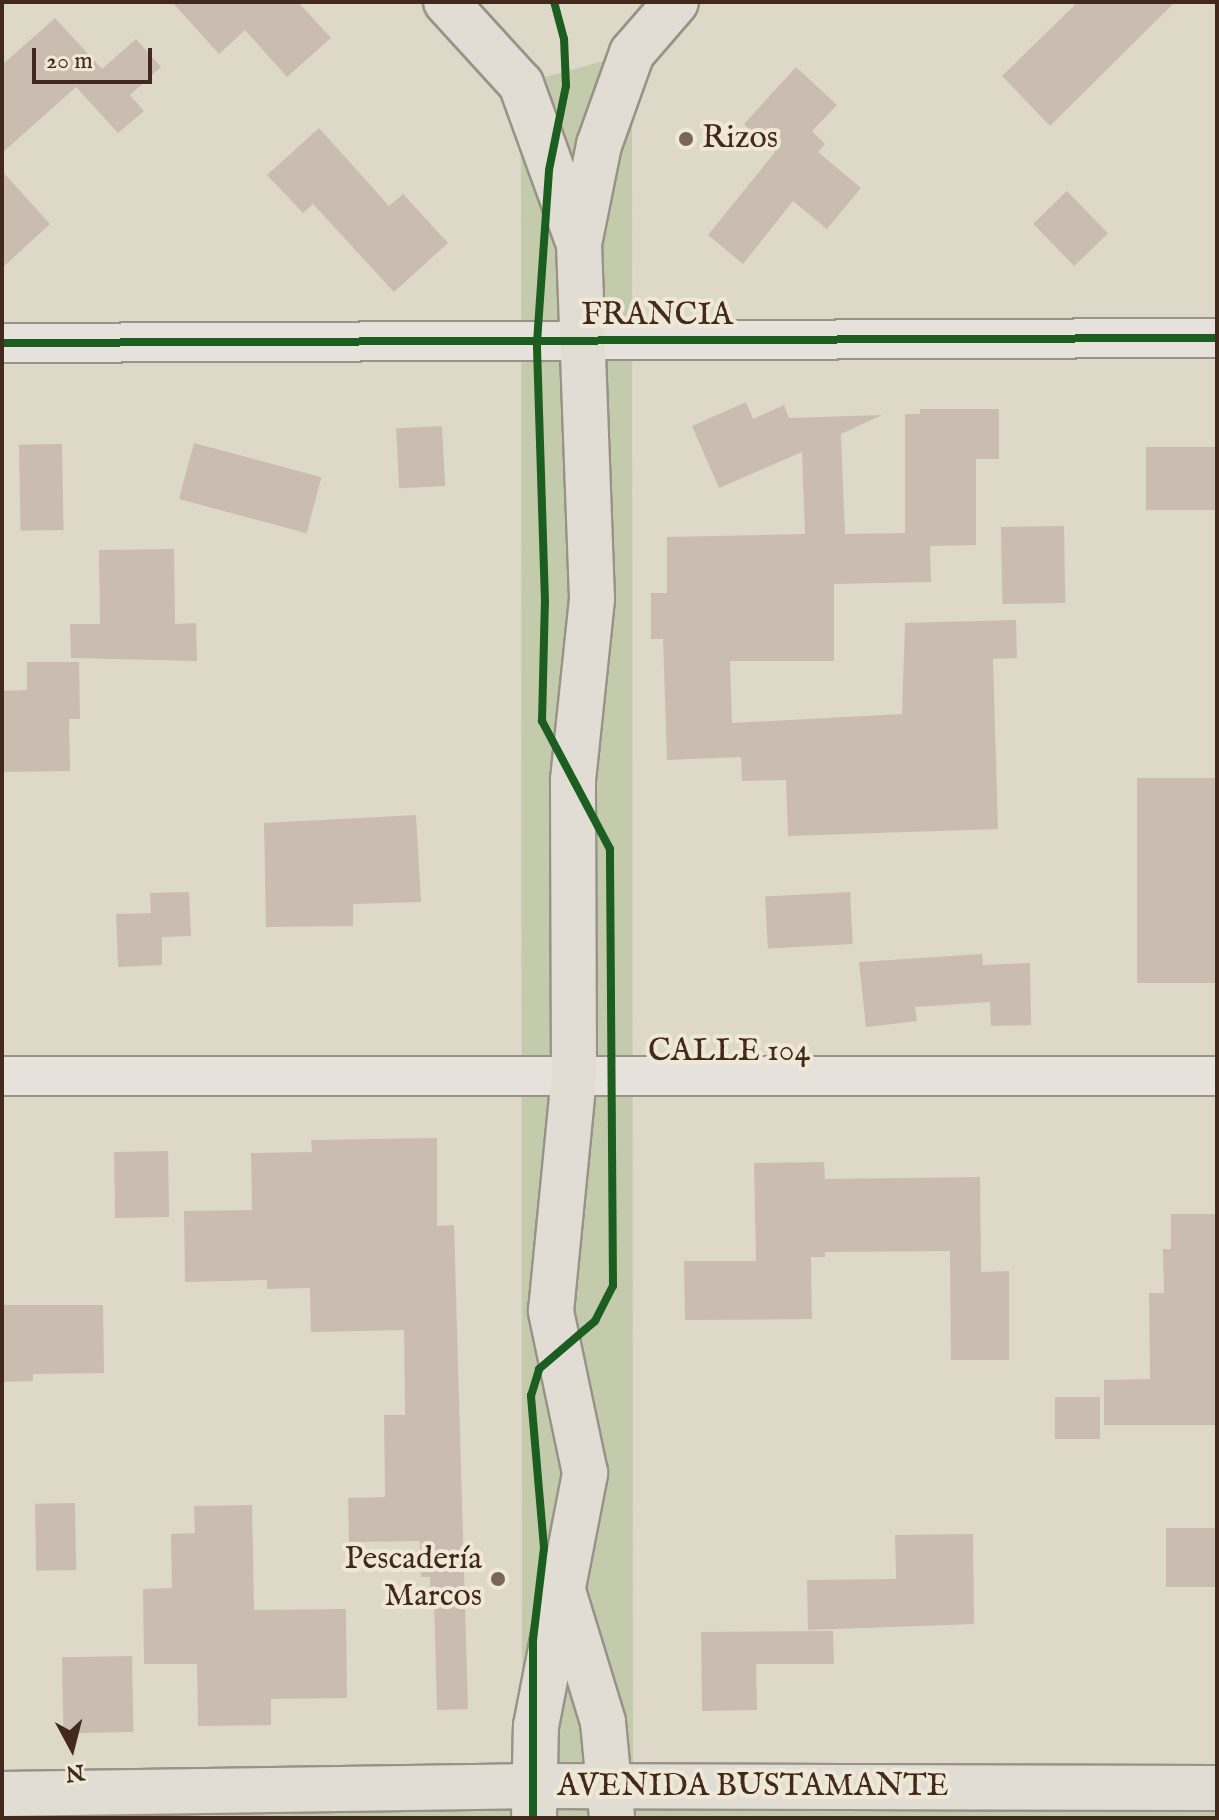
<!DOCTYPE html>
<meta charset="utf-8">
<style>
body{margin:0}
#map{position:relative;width:1219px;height:1820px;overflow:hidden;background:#ded8c8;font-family:"IM FELL English",serif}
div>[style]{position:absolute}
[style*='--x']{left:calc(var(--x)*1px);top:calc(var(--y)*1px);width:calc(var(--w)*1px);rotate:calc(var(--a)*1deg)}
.green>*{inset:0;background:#c4cbad}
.building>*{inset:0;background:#cbbcb2;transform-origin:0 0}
.roads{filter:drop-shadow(2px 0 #989287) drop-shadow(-2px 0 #989287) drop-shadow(0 2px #989287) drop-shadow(0 -2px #989287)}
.minor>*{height:38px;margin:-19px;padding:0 19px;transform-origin:19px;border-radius:19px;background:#e6e2db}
.major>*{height:44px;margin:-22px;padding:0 22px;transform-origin:22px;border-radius:22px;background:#e1ddd5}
.cycleway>*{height:8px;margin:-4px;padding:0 4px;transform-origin:4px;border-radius:4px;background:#1b5e20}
.dots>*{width:22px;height:22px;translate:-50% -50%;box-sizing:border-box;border:4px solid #efe8d6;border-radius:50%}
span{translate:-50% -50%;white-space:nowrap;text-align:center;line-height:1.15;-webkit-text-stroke:8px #efe8d6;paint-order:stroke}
.poi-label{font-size:32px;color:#43291c}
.left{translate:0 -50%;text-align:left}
.right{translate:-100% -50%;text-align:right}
.street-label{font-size:32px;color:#43291c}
.frame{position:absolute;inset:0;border:4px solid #43291c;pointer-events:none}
.north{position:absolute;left:32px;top:1708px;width:80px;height:80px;-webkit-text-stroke:6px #efe8d6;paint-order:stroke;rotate:173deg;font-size:22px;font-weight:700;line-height:32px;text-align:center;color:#43291c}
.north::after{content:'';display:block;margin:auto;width:28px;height:36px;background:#43291c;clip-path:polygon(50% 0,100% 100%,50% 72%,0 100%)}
.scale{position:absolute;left:32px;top:48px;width:120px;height:36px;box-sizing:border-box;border:4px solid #43291c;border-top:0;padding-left:10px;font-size:24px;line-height:28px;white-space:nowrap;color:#43291c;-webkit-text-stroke:6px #efe8d6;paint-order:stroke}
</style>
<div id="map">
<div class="green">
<i style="clip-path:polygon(632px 53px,633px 1797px,1217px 1799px,1217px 1818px,2px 1816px,2px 1795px,522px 1796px,521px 84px)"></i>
</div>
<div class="building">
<i style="clip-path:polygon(172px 2px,298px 2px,331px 38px,287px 77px,245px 30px,219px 54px)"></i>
<i style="clip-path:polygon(1078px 2px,1175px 2px,1050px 126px,1002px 76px)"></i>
<i style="clip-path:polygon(55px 18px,102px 69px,136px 39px,161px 67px,130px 95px,144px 111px,118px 133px,76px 87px,2px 153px,2px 65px)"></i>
<i style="clip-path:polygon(796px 67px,837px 105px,812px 131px,825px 144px,818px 152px,861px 188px,827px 229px,793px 201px,743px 264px,708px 235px,775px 152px,744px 124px)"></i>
<i style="clip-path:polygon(319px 128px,389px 206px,403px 194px,448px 243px,394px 292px,313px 204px,303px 213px,267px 175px)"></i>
<i style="clip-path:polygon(2px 171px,50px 224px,2px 268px)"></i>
<i style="left:1067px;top:191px;width:59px;height:47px;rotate:46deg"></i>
<i style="clip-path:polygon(746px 402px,753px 419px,784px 405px,789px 418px,882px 415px,841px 434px,845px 534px,905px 533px,905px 414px,920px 414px,920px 409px,999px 409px,999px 459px,976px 459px,976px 545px,930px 546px,931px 582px,834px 584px,834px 661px,730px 661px,732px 723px,902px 714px,905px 623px,1016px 620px,1017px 658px,993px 659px,998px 829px,788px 836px,786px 780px,742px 781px,741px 757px,667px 760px,663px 639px,651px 639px,651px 593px,667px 593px,667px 537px,805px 534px,802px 452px,719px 488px,692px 426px)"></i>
<i style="left:442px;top:426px;width:60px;height:46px;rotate:87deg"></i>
<i style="left:194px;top:443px;width:132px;height:58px;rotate:15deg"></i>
<i style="left:62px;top:444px;width:86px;height:43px;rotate:89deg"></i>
<i style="left:1217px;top:447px;width:63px;height:71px;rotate:90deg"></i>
<i style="left:1064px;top:526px;width:77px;height:63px;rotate:89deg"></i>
<i style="clip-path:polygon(174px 549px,175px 624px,196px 623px,197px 661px,71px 658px,70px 624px,100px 624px,99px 550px)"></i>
<i style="clip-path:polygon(27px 662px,79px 662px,80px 719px,69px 719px,70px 771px,2px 772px,2px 691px,27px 690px)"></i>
<i style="left:1217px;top:778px;width:205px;height:80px;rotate:90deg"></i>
<i style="clip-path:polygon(416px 815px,421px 902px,353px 904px,353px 926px,266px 927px,264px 823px)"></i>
<i style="clip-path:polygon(189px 892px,191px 936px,162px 937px,162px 965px,118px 967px,116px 914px,151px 913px,150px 893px)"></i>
<i style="left:850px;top:892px;width:52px;height:85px;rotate:87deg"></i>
<i style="clip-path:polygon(982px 954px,983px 965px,1030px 963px,1031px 1025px,991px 1026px,990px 1002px,915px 1007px,917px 1021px,866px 1027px,859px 962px)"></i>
<i style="clip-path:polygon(437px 1138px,437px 1226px,454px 1225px,468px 1709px,437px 1710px,434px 1600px,430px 1600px,430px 1577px,421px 1577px,420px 1541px,349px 1542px,348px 1498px,385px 1497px,384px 1415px,405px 1415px,404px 1330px,311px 1332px,310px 1288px,267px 1289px,267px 1280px,185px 1282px,184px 1211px,252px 1210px,251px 1153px,312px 1152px,311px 1140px)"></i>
<i style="left:168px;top:1151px;width:66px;height:54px;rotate:89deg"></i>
<i style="clip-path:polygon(824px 1162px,825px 1179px,980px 1177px,981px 1272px,1009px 1271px,1009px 1360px,951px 1360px,950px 1251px,825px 1252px,825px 1257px,811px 1257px,812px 1319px,685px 1320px,684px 1261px,756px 1261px,754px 1163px)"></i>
<i style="clip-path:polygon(1171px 1214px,1217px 1214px,1217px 1425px,1104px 1425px,1104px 1380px,1150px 1379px,1149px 1293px,1164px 1293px,1163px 1249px,1171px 1249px)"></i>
<i style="clip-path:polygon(2px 1305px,103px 1305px,104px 1373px,33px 1374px,33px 1381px,2px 1382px)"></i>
<i style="left:1055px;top:1397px;width:45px;height:42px"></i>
<i style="left:75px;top:1503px;width:67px;height:40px;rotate:89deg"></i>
<i style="clip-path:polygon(252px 1505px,254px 1610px,346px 1609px,347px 1698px,271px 1699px,271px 1725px,198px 1726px,197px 1664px,144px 1664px,143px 1589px,172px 1588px,171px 1534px,195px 1533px,194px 1506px)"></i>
<i style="left:1217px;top:1528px;width:59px;height:51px;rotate:90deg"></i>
<i style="clip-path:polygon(973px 1534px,974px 1624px,808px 1630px,807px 1580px,896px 1579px,895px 1535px)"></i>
<i style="clip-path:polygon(833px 1631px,834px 1664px,756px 1664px,757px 1710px,702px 1711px,701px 1632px)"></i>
<i style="left:132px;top:1656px;width:76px;height:70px;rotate:89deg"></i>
</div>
<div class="roads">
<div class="minor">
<i style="--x:2;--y:343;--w:1215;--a:-0.24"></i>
<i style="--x:2;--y:1076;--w:1215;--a:0"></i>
</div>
<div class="major">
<i style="--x:446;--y:2;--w:111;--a:47.6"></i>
<i style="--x:521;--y:84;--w:170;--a:70.1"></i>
<i style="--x:563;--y:1591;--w:137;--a:73"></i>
<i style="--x:603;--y:1722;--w:96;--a:84.6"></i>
<i style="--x:2;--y:1794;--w:531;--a:-0.86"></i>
<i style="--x:533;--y:1786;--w:684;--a:0.17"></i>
<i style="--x:534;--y:1818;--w:92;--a:-88.8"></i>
<i style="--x:536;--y:1726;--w:258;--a:-79"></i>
<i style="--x:585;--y:1473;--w:166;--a:-101.9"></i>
<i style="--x:551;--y:1311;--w:236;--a:-84.4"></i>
<i style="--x:574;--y:1076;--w:296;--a:-90.2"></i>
<i style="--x:573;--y:780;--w:182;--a:-84"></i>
<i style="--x:592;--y:599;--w:355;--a:-92.1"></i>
<i style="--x:579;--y:244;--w:101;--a:-78.6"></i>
<i style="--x:599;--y:145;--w:98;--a:-70.3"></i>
<i style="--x:632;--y:53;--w:67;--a:-49.2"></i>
</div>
</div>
<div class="cycleway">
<i style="--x:2;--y:343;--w:1215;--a:-0.24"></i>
<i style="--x:533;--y:1818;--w:178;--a:-90"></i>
<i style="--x:533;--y:1640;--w:93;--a:-83.2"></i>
<i style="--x:544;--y:1548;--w:153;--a:-94.9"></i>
<i style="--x:531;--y:1396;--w:28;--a:-73"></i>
<i style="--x:539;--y:1369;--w:74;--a:-40.6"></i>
<i style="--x:595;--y:1321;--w:39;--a:-63"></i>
<i style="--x:613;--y:1286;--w:437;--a:-90.4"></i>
<i style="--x:610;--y:849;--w:145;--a:-118"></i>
<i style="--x:542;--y:721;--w:119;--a:-88.6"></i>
<i style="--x:545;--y:602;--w:260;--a:-91.8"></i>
<i style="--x:537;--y:342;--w:172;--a:-86"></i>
<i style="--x:549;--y:170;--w:86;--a:-78.6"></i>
<i style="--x:566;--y:86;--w:47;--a:-92.4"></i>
<i style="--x:564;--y:39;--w:38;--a:-105"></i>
</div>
<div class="dots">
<i style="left:686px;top:139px;background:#796658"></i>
<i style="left:498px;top:1579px;background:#796658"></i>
</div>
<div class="poi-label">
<span class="left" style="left:702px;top:139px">Rizos</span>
<span class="right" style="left:482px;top:1579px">Pescadería<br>Marcos</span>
</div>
<div class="street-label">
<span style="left:657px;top:316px">FRANCIA</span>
<span style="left:729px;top:1052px">CALLE 104</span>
<span style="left:753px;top:1787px">AVENIDA BUSTAMANTE</span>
</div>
<div class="frame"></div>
<div class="north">N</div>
<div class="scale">20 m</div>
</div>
